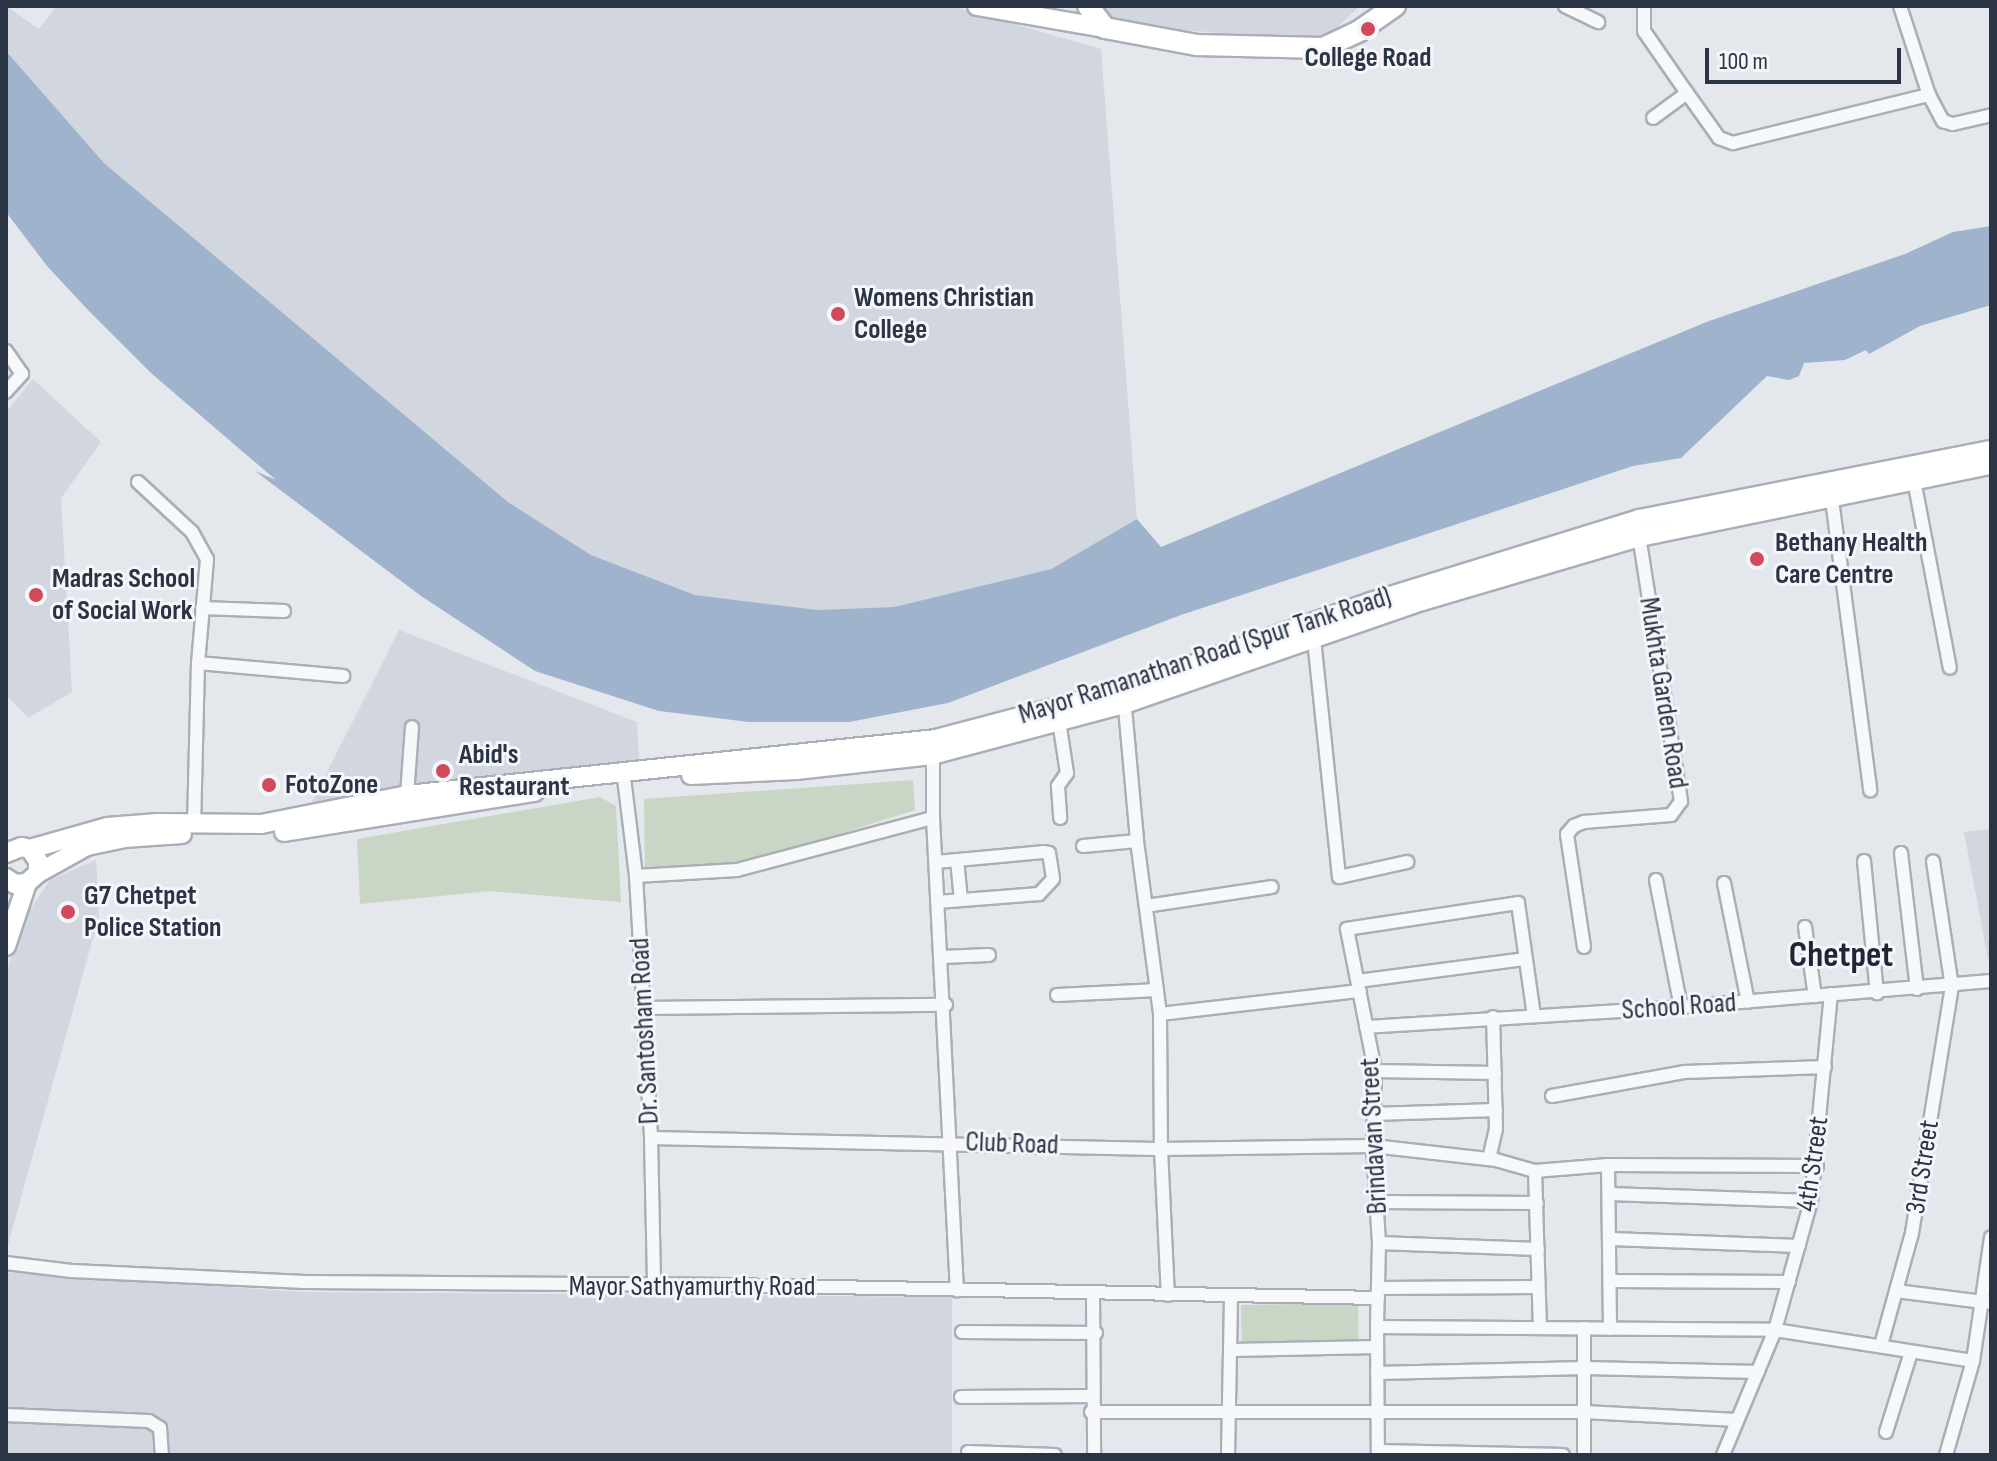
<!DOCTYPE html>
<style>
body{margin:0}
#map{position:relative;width:1997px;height:1461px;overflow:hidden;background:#e4e7ec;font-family:"Sofia Sans Condensed",sans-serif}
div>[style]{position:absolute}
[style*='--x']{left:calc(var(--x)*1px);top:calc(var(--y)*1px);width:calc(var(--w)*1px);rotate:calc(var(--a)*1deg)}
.built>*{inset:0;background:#d2d6de}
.green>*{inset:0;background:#c9d6c5;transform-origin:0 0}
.water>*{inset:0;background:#9fb4cc}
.roads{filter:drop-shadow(2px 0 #a9aeb7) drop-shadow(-2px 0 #a9aeb7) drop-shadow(0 2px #a9aeb7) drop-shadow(0 -2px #a9aeb7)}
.street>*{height:12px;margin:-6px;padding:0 6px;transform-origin:6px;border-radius:6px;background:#f7f8fa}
.secondary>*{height:18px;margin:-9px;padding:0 9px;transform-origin:9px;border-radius:9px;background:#fff}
.primary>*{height:20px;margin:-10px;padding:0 10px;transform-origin:10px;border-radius:10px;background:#fff}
.dots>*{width:22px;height:22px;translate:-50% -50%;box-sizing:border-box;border:4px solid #f4f6f9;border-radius:50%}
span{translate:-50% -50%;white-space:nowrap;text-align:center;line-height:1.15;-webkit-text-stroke:6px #f4f6f9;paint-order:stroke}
.poi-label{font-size:28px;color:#2b3445;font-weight:700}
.left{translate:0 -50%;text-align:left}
.street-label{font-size:28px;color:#2b3445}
.district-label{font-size:36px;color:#1d2536;font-weight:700}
.frame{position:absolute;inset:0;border:8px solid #2b3445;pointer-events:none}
.scale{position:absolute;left:1705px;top:48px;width:196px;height:36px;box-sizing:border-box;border:4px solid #2b3445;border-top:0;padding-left:10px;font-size:24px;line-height:28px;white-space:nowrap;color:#2b3445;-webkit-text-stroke:6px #f4f6f9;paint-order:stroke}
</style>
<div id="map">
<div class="built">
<i style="clip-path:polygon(6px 6px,39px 29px,56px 6px,951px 6px,1101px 49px,1137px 519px,1051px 569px,894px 607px,818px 610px,695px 595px,591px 555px,508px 502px,104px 163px,6px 51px)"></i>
<i style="clip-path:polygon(1093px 6px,1360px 6px,1329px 35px,1302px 39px,1168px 29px,1100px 15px)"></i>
<i style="clip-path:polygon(33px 379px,101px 442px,61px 498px,72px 692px,28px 718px,6px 695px,6px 412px)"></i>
<i style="clip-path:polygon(399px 630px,637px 722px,639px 759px,367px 804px,311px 804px)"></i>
<i style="clip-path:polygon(1991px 829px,1991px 970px,1990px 970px,1964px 832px)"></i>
<i style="clip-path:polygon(96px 860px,99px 916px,6px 1252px,6px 977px,19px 926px,50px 880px)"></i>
<i style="clip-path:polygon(6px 1272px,304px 1292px,952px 1297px,952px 1455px,6px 1455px)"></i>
</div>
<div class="green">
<i style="clip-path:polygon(913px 780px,915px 810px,729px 869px,645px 870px,644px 799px)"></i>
<i style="clip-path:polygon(600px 797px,616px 806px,621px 902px,490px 891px,360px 904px,357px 839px)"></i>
<i style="left:1358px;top:1303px;width:45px;height:117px;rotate:89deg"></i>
</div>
<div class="water">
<i style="clip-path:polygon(6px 51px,104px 163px,508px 502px,591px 555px,695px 595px,818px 610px,894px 607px,1051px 569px,1137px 519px,1161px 547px,1709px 321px,1905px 254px,1953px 232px,1991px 226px,1991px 305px,1920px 326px,1869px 354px,1866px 350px,1845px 360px,1804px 363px,1799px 376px,1789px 380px,1767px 376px,1681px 458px,1633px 466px,1181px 615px,948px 703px,849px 722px,749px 722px,659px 711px,535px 671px,421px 596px,255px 471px,276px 480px,151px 373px,88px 310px,47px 266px,6px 212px)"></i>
</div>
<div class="roads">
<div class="street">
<i style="--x:1565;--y:6;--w:37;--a:26"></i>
<i style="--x:1644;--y:6;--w:25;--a:90"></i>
<i style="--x:1644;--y:31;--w:75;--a:55.3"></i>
<i style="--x:1687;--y:93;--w:42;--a:143.7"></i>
<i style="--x:1900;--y:6;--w:94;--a:72"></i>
<i style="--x:1929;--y:95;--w:30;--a:62"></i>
<i style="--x:1943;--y:121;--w:10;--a:17"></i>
<i style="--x:1953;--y:124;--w:39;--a:-13"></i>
<i style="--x:1687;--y:93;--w:55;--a:54.6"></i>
<i style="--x:1719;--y:138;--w:15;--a:20"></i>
<i style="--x:1733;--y:143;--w:202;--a:-13.8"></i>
<i style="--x:6;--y:351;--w:28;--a:55"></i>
<i style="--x:22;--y:374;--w:24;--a:132"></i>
<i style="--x:1914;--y:480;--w:191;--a:79.2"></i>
<i style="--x:138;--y:482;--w:74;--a:42.8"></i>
<i style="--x:192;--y:532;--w:31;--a:61"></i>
<i style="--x:207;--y:559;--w:104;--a:94.9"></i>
<i style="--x:198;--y:663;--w:159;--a:91.4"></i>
<i style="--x:1831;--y:492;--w:301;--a:82.5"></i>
<i style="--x:202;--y:608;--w:82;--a:2.1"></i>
<i style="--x:1314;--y:639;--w:239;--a:84"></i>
<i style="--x:1339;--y:877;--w:70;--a:-12.4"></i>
<i style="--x:198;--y:663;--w:146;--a:5.1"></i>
<i style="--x:1124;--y:697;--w:145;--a:84.8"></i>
<i style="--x:1137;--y:841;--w:175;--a:82.4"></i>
<i style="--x:1160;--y:1014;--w:135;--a:89.6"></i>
<i style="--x:1161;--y:1149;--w:146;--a:87.3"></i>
<i style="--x:1059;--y:721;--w:53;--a:81.3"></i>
<i style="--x:1067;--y:773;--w:16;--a:125"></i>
<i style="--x:1058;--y:786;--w:32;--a:86"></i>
<i style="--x:933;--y:750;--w:68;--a:90"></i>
<i style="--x:933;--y:818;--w:473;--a:87.1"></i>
<i style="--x:624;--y:778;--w:99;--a:83"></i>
<i style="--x:636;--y:876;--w:262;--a:86.7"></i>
<i style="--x:651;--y:1138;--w:148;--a:88.8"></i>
<i style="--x:407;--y:795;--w:68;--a:-85.8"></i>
<i style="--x:1083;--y:846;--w:54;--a:-5.3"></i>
<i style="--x:1901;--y:853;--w:137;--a:83.3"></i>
<i style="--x:957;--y:860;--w:40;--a:84.3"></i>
<i style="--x:1864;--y:861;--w:133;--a:84.4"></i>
<i style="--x:936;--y:862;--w:107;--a:-5.3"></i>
<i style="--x:1043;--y:852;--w:6;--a:9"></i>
<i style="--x:1049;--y:853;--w:26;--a:81"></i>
<i style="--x:1053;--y:879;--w:21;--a:133"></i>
<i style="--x:1039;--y:894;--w:102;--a:175.5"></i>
<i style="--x:636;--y:876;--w:101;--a:-3.4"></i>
<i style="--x:737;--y:870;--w:203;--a:-14.9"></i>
<i style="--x:1656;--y:880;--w:129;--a:78.9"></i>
<i style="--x:1724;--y:883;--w:121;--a:78.6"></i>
<i style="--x:1146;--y:906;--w:127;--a:-8.6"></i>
<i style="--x:1805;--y:927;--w:70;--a:81.8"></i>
<i style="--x:1584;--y:947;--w:114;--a:-98.6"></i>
<i style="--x:1567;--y:834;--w:11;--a:-49"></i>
<i style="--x:1574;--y:826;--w:11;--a:-22"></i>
<i style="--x:1584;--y:822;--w:87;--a:-4.6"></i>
<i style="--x:1671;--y:815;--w:17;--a:-54"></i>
<i style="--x:1681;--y:801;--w:267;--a:-99"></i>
<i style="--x:942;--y:957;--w:47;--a:-2.4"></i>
<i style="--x:1358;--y:981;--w:167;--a:-7.5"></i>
<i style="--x:1057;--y:995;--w:100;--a:-2.9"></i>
<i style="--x:643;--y:1008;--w:303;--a:-0.6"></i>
<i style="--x:1160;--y:1014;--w:201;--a:-6.6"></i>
<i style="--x:1534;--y:1016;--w:114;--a:-98.1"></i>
<i style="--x:1518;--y:903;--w:173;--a:171.4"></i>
<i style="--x:1347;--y:929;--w:145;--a:78.8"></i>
<i style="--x:1375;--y:1071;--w:75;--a:91.5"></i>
<i style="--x:1373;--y:1146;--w:97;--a:86.5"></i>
<i style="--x:1379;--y:1243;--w:84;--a:91.4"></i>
<i style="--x:1377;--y:1327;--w:398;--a:0.4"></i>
<i style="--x:1775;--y:1330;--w:200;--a:8.9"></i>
<i style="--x:1366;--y:1027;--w:316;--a:-3.6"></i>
<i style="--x:1681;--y:1007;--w:311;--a:-4.8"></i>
<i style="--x:1375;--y:1071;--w:120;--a:1"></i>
<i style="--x:1552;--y:1096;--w:134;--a:-10.3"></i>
<i style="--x:1684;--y:1072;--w:141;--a:-2"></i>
<i style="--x:1374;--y:1114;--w:122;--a:-1.9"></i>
<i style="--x:651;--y:1138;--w:510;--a:1.24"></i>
<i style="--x:1161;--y:1149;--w:212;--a:-0.8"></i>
<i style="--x:1373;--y:1146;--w:124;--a:6.5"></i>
<i style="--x:1496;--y:1160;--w:41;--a:15.8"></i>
<i style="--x:1535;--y:1171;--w:73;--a:-4.7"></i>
<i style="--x:1608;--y:1165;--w:209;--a:0.3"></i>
<i style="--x:1489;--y:1159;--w:31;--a:-77"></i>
<i style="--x:1496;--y:1129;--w:112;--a:-91.5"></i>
<i style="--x:1608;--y:1165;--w:164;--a:89.3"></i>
<i style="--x:1535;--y:1171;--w:155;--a:88.2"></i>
<i style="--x:1609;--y:1194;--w:202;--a:2"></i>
<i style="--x:1377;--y:1202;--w:160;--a:0.4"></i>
<i style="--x:1611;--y:1239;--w:188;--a:2.1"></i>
<i style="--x:1379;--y:1243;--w:159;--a:2.2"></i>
<i style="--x:6;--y:1263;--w:66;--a:6.9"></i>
<i style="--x:72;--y:1271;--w:233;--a:2.7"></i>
<i style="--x:305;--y:1282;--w:426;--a:0.4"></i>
<i style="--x:731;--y:1285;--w:647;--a:1.15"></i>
<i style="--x:1610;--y:1281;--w:179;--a:0.3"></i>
<i style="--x:1379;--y:1288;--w:159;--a:-0.4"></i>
<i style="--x:1896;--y:1291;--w:96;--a:7.2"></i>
<i style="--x:1093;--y:1292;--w:163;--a:89.6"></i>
<i style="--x:1377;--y:1327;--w:128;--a:89.6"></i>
<i style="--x:1584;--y:1328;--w:127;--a:90"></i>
<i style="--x:962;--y:1332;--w:134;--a:0.4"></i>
<i style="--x:1881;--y:1345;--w:116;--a:-74.5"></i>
<i style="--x:1912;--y:1233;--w:249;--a:-80.8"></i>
<i style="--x:1952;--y:987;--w:127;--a:-98.6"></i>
<i style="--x:1232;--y:1350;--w:145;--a:-1.2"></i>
<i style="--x:1377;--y:1373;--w:208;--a:-1.4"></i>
<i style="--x:1585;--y:1368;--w:173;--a:1.3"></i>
<i style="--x:961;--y:1397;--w:132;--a:-0.4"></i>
<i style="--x:1091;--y:1412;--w:493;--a:0"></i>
<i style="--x:1584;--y:1412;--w:153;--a:3"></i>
<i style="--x:6;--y:1415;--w:143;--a:2.4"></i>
<i style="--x:149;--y:1421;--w:13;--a:32"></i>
<i style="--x:160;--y:1428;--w:27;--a:86"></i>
<i style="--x:1886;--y:1432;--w:84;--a:-72.6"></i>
<i style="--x:1378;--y:1451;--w:185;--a:1.2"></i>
<i style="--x:968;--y:1452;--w:87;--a:2"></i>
<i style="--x:1228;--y:1455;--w:159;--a:-88.9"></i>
<i style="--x:1723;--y:1455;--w:135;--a:-67.4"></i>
<i style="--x:1775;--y:1330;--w:134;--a:-74.4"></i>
<i style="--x:1811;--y:1201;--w:208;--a:-84.5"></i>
<i style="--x:1946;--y:1455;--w:98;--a:-74"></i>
<i style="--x:1973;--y:1361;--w:125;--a:-81.7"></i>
</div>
<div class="secondary">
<i style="--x:977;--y:6;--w:130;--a:9.8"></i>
<i style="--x:691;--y:775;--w:105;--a:-2.7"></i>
<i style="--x:796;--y:770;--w:137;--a:-6.3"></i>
<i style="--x:932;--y:755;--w:202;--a:-14.9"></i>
<i style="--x:1127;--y:703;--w:312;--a:-19.1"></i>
<i style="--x:1422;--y:601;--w:226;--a:-16.4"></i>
<i style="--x:1639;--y:537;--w:359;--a:-11.6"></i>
<i style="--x:284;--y:832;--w:254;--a:-9.1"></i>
<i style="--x:30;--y:849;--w:80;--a:-15.9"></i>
<i style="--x:107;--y:827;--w:51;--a:-4.5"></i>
<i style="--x:158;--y:823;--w:103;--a:0.6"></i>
<i style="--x:261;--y:824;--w:149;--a:-11.2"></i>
<i style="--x:407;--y:795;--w:532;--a:-6.04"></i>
<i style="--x:936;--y:739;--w:191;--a:-14.8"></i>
<i style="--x:1121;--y:690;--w:265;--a:-19.4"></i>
<i style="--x:1371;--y:602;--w:281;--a:-17.2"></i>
<i style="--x:1639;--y:519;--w:359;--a:-11.1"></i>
<i style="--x:6;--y:853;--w:17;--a:-21"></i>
<i style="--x:22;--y:847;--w:8;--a:14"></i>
<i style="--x:30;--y:849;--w:14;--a:56"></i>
<i style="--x:38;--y:861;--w:12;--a:90"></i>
<i style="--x:38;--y:873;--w:15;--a:138"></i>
<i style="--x:27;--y:883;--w:12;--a:175"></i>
<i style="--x:15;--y:884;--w:11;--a:-146"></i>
<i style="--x:38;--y:873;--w:56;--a:-28.9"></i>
<i style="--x:87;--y:846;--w:38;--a:-12"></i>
<i style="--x:124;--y:838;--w:58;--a:-3.9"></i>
<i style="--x:6;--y:946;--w:66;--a:-71.6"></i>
</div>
<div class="primary">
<i style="--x:1088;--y:6;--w:28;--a:52"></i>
<i style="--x:1105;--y:28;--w:94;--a:10.5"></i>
<i style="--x:1197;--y:45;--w:126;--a:1.4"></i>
<i style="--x:1323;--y:48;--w:40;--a:-25"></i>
<i style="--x:1359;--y:31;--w:44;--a:-34.8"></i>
</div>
</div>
<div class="dots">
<i style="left:1368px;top:29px;background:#d1495b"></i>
<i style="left:838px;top:314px;background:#d1495b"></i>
<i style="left:1757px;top:559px;background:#d1495b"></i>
<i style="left:36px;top:595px;background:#d1495b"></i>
<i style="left:443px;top:771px;background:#d1495b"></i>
<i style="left:269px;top:785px;background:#d1495b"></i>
<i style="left:68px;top:912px;background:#d1495b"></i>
</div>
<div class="poi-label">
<span style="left:1368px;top:58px">College Road</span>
<span class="left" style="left:854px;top:314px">Womens Christian<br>College</span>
<span class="left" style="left:1775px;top:559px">Bethany Health<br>Care Centre</span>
<span class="left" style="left:52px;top:595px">Madras School<br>of Social Work</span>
<span class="left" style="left:459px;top:771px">Abid's<br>Restaurant</span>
<span class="left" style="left:285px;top:785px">FotoZone</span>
<span class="left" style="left:84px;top:912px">G7 Chetpet<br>Police Station</span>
</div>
<div class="street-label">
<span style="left:1205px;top:656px;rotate:-18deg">Mayor Ramanathan Road (Spur Tank Road)</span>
<span style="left:1663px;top:693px;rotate:81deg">Mukhta Garden Road</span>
<span style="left:1679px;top:1007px;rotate:-4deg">School Road</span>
<span style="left:645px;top:1031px;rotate:-93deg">Dr. Santosham Road</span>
<span style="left:1374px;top:1136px;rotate:-93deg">Brindavan Street</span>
<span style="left:1012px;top:1144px;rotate:2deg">Club Road</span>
<span style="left:1813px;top:1164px;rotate:-82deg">4th Street</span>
<span style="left:1923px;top:1167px;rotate:-81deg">3rd Street</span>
<span style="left:692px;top:1287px">Mayor Sathyamurthy Road</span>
</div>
<div class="district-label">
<span style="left:1841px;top:956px">Chetpet</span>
</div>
<div class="frame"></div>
<div class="scale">100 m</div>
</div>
